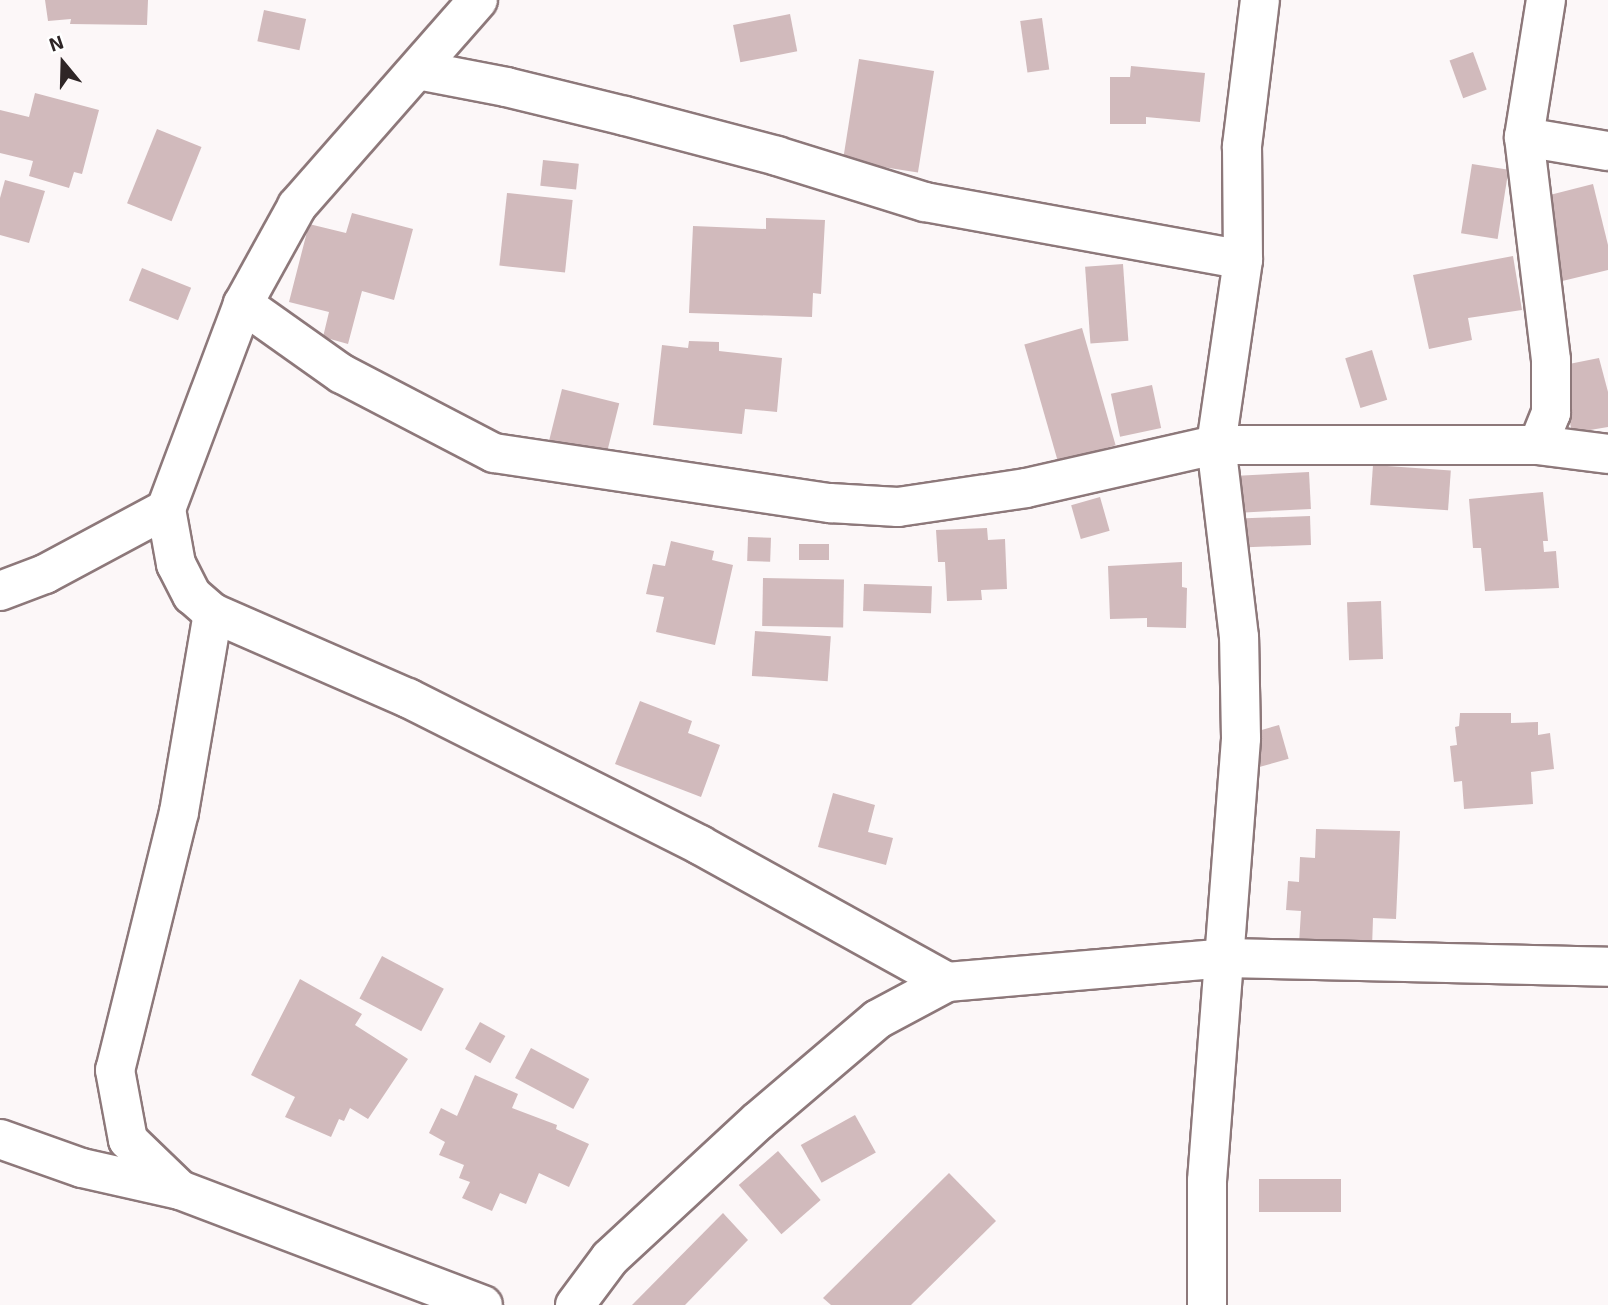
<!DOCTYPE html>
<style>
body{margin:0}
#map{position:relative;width:1608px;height:1305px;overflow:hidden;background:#fcf7f8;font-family:"Exo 2",sans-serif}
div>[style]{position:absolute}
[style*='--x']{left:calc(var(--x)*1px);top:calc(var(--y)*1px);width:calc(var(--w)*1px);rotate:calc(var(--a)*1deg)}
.building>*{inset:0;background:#d1babc;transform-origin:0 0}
.roads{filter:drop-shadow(2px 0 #8d787a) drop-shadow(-2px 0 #8d787a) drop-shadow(0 2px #8d787a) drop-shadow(0 -2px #8d787a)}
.minor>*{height:38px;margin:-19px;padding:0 19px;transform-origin:19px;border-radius:19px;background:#fff}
span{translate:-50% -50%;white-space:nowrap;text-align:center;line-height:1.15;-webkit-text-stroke:5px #fff;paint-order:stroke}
.north{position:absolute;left:28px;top:28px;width:70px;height:70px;-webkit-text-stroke:5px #fff;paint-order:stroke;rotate:341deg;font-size:19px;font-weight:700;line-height:28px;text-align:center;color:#2e2526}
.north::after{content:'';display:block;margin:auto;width:24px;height:32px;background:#2e2526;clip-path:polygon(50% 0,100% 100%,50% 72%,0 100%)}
</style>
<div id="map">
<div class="building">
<i style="clip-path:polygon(45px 0,148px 0,147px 25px,70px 24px,71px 19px,48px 21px)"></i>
<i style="left:264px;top:10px;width:43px;height:32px;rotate:12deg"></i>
<i style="left:790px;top:14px;width:38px;height:58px;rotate:79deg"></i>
<i style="left:1042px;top:18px;width:52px;height:22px;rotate:82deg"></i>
<i style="left:1473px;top:52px;width:40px;height:25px;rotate:70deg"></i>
<i style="left:859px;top:59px;width:76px;height:103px;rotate:9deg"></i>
<i style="clip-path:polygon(1131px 66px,1205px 73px,1200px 122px,1146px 117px,1146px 124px,1110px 124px,1110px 77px,1130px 77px)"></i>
<i style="clip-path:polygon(35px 93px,99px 110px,82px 174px,74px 172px,69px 188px,29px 176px,33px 161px,0 153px,0 110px,29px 117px)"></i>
<i style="left:157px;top:129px;width:48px;height:80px;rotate:22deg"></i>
<i style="left:543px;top:160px;width:36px;height:26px;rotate:6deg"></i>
<i style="left:1472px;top:164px;width:37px;height:70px;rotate:9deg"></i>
<i style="clip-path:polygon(5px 180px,45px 191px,29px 243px,0 235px,0 198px)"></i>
<i style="clip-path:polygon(1593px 184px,1608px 245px,1608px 270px,1554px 283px,1534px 199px)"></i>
<i style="left:507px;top:193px;width:66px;height:73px;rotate:6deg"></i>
<i style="clip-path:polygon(352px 213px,413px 229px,394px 300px,362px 291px,348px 344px,323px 337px,329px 312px,289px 302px,309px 224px,346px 233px)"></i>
<i style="clip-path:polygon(766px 218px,825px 220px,821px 294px,813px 293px,812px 317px,689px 313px,693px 226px,766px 229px)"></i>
<i style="clip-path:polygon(1513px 256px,1522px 310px,1468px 318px,1472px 340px,1429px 349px,1413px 275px)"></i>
<i style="left:1123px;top:264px;width:77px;height:38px;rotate:86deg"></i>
<i style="left:142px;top:268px;width:53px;height:35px;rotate:22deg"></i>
<i style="left:1082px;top:328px;width:122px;height:60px;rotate:74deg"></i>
<i style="clip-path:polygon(689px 341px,719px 342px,719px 351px,782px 358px,777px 412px,745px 409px,742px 434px,653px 425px,662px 345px,688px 348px)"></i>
<i style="left:1372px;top:350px;width:52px;height:28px;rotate:73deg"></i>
<i style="clip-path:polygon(1599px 358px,1608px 392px,1608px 427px,1572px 433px,1559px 366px)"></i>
<i style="left:1152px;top:385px;width:44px;height:42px;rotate:78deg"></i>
<i style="left:562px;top:389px;width:59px;height:66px;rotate:14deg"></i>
<i style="left:1373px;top:465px;width:78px;height:40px;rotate:4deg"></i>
<i style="left:1309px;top:472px;width:37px;height:71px;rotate:87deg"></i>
<i style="clip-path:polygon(1543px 492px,1548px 541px,1543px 541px,1544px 552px,1556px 551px,1559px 588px,1485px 591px,1481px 548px,1473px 548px,1469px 499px)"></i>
<i style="left:1100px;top:497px;width:35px;height:30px;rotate:74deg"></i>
<i style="left:1310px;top:516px;width:29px;height:71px;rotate:88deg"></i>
<i style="clip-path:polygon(987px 528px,988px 540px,1005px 539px,1007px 589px,981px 590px,982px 600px,947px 601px,945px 562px,938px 562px,936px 530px)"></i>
<i style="left:748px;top:537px;width:23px;height:24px;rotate:2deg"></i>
<i style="clip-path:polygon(671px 541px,714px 551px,712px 560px,733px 565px,715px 645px,656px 632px,664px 597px,646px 594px,653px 564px,665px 566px)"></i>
<i style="left:799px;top:544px;width:30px;height:16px"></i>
<i style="clip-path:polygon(1182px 562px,1182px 587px,1187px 588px,1186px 628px,1147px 627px,1147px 618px,1110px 619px,1108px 566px)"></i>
<i style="left:763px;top:578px;width:81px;height:48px;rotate:1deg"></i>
<i style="left:864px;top:584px;width:68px;height:27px;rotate:2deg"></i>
<i style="left:1381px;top:601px;width:58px;height:34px;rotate:88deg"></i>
<i style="left:755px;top:631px;width:76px;height:45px;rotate:4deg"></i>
<i style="clip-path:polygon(640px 701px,692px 721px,688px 733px,720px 745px,701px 797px,615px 764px)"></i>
<i style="clip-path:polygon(1460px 713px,1511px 713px,1511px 723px,1538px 722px,1538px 735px,1550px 733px,1554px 769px,1531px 772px,1533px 804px,1464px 809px,1462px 781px,1454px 782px,1450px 746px,1457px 745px,1455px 727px,1459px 726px)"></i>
<i style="left:1279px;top:725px;width:35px;height:37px;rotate:74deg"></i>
<i style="clip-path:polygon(833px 793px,875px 805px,868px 832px,893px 838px,886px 865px,818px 847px)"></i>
<i style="clip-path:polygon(1316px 829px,1400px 831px,1396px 919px,1373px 918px,1372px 948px,1299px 944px,1301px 911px,1286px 910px,1288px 881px,1299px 882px,1300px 857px,1315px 858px)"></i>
<i style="left:382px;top:956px;width:70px;height:48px;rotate:28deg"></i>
<i style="clip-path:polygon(300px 979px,362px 1014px,355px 1025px,408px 1059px,368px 1119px,350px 1108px,344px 1121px,339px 1119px,331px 1137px,285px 1117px,295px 1097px,251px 1075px)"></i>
<i style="left:480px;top:1022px;width:29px;height:31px;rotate:29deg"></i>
<i style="left:531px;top:1048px;width:66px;height:34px;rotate:28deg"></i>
<i style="clip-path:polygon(475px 1075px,518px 1094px,512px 1108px,557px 1125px,556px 1129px,589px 1144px,569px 1187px,539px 1173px,526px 1204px,500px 1193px,492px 1211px,462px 1198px,470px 1182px,459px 1178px,464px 1165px,439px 1155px,445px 1142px,429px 1133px,441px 1108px,457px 1116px)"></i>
<i style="left:855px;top:1115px;width:43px;height:62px;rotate:61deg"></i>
<i style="left:778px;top:1151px;width:65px;height:52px;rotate:49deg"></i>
<i style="clip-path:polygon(949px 1173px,996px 1221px,911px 1305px,831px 1305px,823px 1298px)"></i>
<i style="left:1341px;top:1179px;width:33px;height:82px;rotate:90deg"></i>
<i style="clip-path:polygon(723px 1213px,748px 1240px,685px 1305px,632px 1305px)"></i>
</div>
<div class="roads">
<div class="minor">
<i style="--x:418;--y:70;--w:90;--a:10.9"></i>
<i style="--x:506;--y:87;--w:122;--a:13.7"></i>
<i style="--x:625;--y:116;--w:157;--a:14.7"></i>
<i style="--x:777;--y:156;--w:155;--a:17.3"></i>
<i style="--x:925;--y:202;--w:323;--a:10.3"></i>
<i style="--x:1524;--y:137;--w:85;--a:9.5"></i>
<i style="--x:243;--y:304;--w:121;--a:35.3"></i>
<i style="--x:342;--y:374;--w:171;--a:27.5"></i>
<i style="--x:494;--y:453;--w:340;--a:8.5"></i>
<i style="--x:830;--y:503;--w:68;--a:3.4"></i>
<i style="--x:898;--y:507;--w:129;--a:-8.4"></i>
<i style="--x:1026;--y:488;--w:195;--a:-12.8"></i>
<i style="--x:1216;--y:445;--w:322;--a:0"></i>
<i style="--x:1538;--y:445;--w:35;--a:-68"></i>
<i style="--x:1551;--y:413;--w:53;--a:-90"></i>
<i style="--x:1551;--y:360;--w:225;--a:-96.9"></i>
<i style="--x:1524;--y:137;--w:139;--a:-80.9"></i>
<i style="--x:1538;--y:445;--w:71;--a:7.3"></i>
<i style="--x:166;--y:509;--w:56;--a:79.7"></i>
<i style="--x:176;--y:564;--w:35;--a:63"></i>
<i style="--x:192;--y:595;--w:28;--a:41"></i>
<i style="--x:213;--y:613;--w:213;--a:23.6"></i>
<i style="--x:408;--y:698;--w:327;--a:26.7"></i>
<i style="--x:700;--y:845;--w:282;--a:29"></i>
<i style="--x:0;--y:591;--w:48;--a:-20.7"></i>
<i style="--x:45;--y:574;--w:137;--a:-28.2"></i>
<i style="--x:166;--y:509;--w:219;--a:-69.4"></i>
<i style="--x:243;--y:304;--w:112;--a:-61.1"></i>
<i style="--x:297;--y:206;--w:274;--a:-48.7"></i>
<i style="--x:213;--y:613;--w:202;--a:99.7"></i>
<i style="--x:179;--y:812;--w:266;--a:103.9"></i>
<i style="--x:115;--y:1070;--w:71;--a:79.5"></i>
<i style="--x:128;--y:1140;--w:72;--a:43.9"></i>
<i style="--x:180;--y:1190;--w:324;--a:20.8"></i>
<i style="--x:0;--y:1139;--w:87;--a:19.5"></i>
<i style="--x:82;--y:1168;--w:100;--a:12.7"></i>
<i style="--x:575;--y:1305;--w:59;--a:-53.3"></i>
<i style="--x:610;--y:1258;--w:202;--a:-42.8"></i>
<i style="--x:758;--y:1121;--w:157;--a:-40.4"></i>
<i style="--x:878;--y:1019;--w:78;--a:-28.2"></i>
<i style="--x:947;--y:982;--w:280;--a:-4.9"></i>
<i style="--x:1226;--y:958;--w:382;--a:1.3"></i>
<i style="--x:1207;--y:1305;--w:124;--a:-90"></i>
<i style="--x:1207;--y:1181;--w:444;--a:-85.6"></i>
<i style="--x:1241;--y:738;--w:101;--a:-91.1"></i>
<i style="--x:1239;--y:637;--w:193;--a:-96.8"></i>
<i style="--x:1216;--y:445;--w:187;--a:-81.7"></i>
<i style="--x:1243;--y:260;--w:114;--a:-90.5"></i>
<i style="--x:1242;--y:146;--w:147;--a:-83"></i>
</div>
</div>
<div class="north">N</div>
</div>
